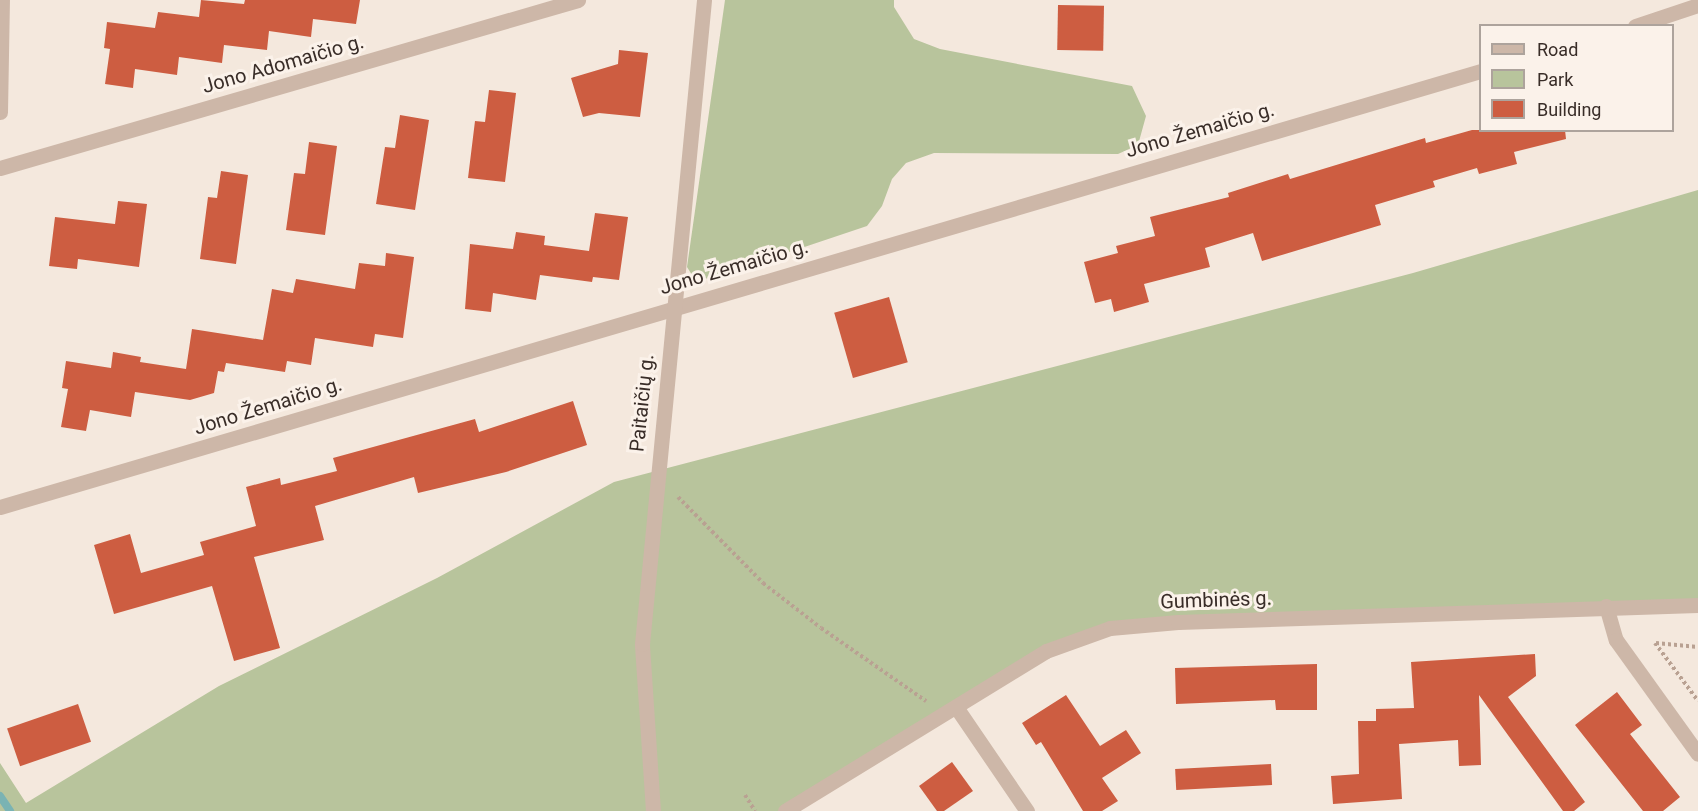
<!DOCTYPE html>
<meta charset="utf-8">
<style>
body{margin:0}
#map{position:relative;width:1698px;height:811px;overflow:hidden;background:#f4e8dd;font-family:Roboto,sans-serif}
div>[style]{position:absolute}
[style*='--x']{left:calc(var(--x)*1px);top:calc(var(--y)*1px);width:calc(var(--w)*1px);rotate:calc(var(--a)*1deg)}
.green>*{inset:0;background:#b8c49c}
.stream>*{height:8px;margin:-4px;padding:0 4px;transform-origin:4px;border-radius:4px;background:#7ab3b3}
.building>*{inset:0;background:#cd5d41;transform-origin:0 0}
.path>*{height:4px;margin-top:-2px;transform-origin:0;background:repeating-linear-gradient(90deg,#b9a192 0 3px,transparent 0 6px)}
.minor>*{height:15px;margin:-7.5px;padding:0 7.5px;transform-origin:7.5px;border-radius:7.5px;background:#cdb7a8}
span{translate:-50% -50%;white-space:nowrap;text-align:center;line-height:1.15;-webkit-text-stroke:6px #fbf2ea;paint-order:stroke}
.street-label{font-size:20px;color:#392d28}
.legend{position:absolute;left:1479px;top:24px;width:195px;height:108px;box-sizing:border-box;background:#fbf2ea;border:2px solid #ada39c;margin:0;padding:8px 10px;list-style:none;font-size:18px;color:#392d28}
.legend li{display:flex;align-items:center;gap:12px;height:30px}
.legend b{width:30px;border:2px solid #ada39c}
</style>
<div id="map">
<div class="green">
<i style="clip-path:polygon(725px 0,894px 0,894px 7px,914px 39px,940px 49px,1132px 86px,1146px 116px,1138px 145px,1118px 154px,934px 153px,906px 163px,892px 179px,882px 206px,867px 226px,709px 279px,692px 275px,687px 267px)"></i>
<i style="clip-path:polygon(1698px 190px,1698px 605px,1178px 622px,1078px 637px,785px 811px,0 811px,0 763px,26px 803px,219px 686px,437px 578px,614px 482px,1413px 273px)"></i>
</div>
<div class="stream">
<i style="--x:0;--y:796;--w:18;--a:56"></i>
</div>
<div class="building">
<i style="clip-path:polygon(201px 0,244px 4px,245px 0,360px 0,356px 24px,313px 19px,311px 37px,269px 31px,267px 50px,224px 45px,222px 63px,179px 57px,177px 75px,135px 69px,133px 88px,105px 84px,110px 49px,104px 48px,107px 22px,155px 28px,158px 12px,199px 17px)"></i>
<i style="left:1058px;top:5px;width:46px;height:45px;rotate:1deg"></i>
<i style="clip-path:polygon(619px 50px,648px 53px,640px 117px,599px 113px,583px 117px,571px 78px,618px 64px)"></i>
<i style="clip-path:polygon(489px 90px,516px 93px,505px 182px,468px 178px,475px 121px,485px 122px)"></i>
<i style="clip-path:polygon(400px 115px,429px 120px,415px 210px,376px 204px,385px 147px,395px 148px)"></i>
<i style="clip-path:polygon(1472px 130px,1565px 130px,1566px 139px,1514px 152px,1517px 164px,1479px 174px,1477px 168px,1433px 181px,1435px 187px,1375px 205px,1381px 225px,1262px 261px,1253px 233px,1205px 248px,1210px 267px,1144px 284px,1149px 302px,1114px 312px,1111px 299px,1095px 303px,1084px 262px,1118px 253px,1116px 246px,1155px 236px,1150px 217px,1229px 197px,1228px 193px,1288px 174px,1290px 179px,1425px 138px,1426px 143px)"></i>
<i style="clip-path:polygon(309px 142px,337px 146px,325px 235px,286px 230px,294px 173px,305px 174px)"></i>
<i style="clip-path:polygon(221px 171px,248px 175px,236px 264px,200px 259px,208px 197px,217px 198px)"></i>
<i style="clip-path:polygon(118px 201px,147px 204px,139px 267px,78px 259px,77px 269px,49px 266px,55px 217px,115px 224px)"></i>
<i style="clip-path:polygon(595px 213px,628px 217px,619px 280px,593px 277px,592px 282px,540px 275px,536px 300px,493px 293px,491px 312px,465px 309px,470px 244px,513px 249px,516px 232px,545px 236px,544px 245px,589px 251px)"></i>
<i style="clip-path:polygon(386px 253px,414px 257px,403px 338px,375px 334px,373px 347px,315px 338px,311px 365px,287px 361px,285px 372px,226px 363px,224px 372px,218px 371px,214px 393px,190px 400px,135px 392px,131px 417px,90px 410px,86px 431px,61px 427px,68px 389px,62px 388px,66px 361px,111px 368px,113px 352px,141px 357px,140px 362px,186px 369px,192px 329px,263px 340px,272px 289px,293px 293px,296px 279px,355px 289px,359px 263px,385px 266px)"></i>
<i style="left:889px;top:297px;width:68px;height:57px;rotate:74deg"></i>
<i style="clip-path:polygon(573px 401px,587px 445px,506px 472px,418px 493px,414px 477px,315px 506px,324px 540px,254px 557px,280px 648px,234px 661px,212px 586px,114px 614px,94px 545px,130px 534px,141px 573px,204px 555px,200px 542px,256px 526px,246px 487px,280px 478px,281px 485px,337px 471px,333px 458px,475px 419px,479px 432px)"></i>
<i style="clip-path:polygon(1535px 654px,1536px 676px,1508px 697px,1585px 802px,1574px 811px,1563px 811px,1479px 695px,1481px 765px,1459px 766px,1458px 740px,1399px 744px,1402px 799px,1333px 804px,1331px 776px,1359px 774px,1358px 721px,1376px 721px,1376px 709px,1414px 708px,1411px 662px)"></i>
<i style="clip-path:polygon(1317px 664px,1317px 710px,1276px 710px,1275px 700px,1176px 704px,1175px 668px)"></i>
<i style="clip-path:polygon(1617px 692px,1642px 725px,1630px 734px,1680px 797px,1663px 811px,1643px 811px,1575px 725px)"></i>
<i style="clip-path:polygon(1066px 695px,1100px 746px,1126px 730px,1141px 753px,1102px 778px,1118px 801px,1102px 811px,1083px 811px,1041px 742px,1036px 745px,1022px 723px)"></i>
<i style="left:78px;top:704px;width:40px;height:75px;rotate:71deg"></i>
<i style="clip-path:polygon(952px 762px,973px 791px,944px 811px,937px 811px,919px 786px)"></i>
<i style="left:1271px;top:764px;width:21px;height:96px;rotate:87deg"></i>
</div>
<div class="path">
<i style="--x:678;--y:497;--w:121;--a:45.3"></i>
<i style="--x:763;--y:583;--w:73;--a:37.8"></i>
<i style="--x:821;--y:628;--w:128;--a:34.8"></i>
<i style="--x:1655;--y:643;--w:72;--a:53.4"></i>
<i style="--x:1656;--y:643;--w:42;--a:5.4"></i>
<i style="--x:745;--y:795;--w:19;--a:58"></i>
</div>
<div class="minor">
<i style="--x:1635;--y:26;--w:66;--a:-18.4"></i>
<i style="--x:0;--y:112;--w:112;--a:-89"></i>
<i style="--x:0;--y:168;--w:602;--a:-16.21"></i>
<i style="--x:0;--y:507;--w:1543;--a:-16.41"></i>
<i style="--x:1606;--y:606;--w:35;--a:74"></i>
<i style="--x:1616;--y:640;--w:140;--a:54.3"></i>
<i style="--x:956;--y:707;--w:126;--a:55.7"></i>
<i style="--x:653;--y:811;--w:167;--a:-93.8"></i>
<i style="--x:642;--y:644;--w:647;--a:-84.5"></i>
<i style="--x:785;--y:811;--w:306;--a:-31.5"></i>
<i style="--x:1046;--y:651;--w:68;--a:-19.8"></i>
<i style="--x:1110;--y:628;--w:68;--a:-5"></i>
<i style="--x:1178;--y:622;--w:520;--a:-1.87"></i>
</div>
<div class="street-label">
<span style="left:283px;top:64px;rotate:-16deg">Jono Adomaičio g.</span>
<span style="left:1200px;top:130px;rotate:-16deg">Jono Žemaičio g.</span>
<span style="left:734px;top:267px;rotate:-16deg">Jono Žemaičio g.</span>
<span style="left:642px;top:403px;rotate:-84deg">Paitaičių g.</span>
<span style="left:268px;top:406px;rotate:-17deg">Jono Žemaičio g.</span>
<span style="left:1216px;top:600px;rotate:-2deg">Gumbinės g.</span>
</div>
<ul class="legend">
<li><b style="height:8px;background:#cdb7a8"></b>Road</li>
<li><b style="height:16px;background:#b8c49c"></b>Park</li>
<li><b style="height:16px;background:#cd5d41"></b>Building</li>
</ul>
</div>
